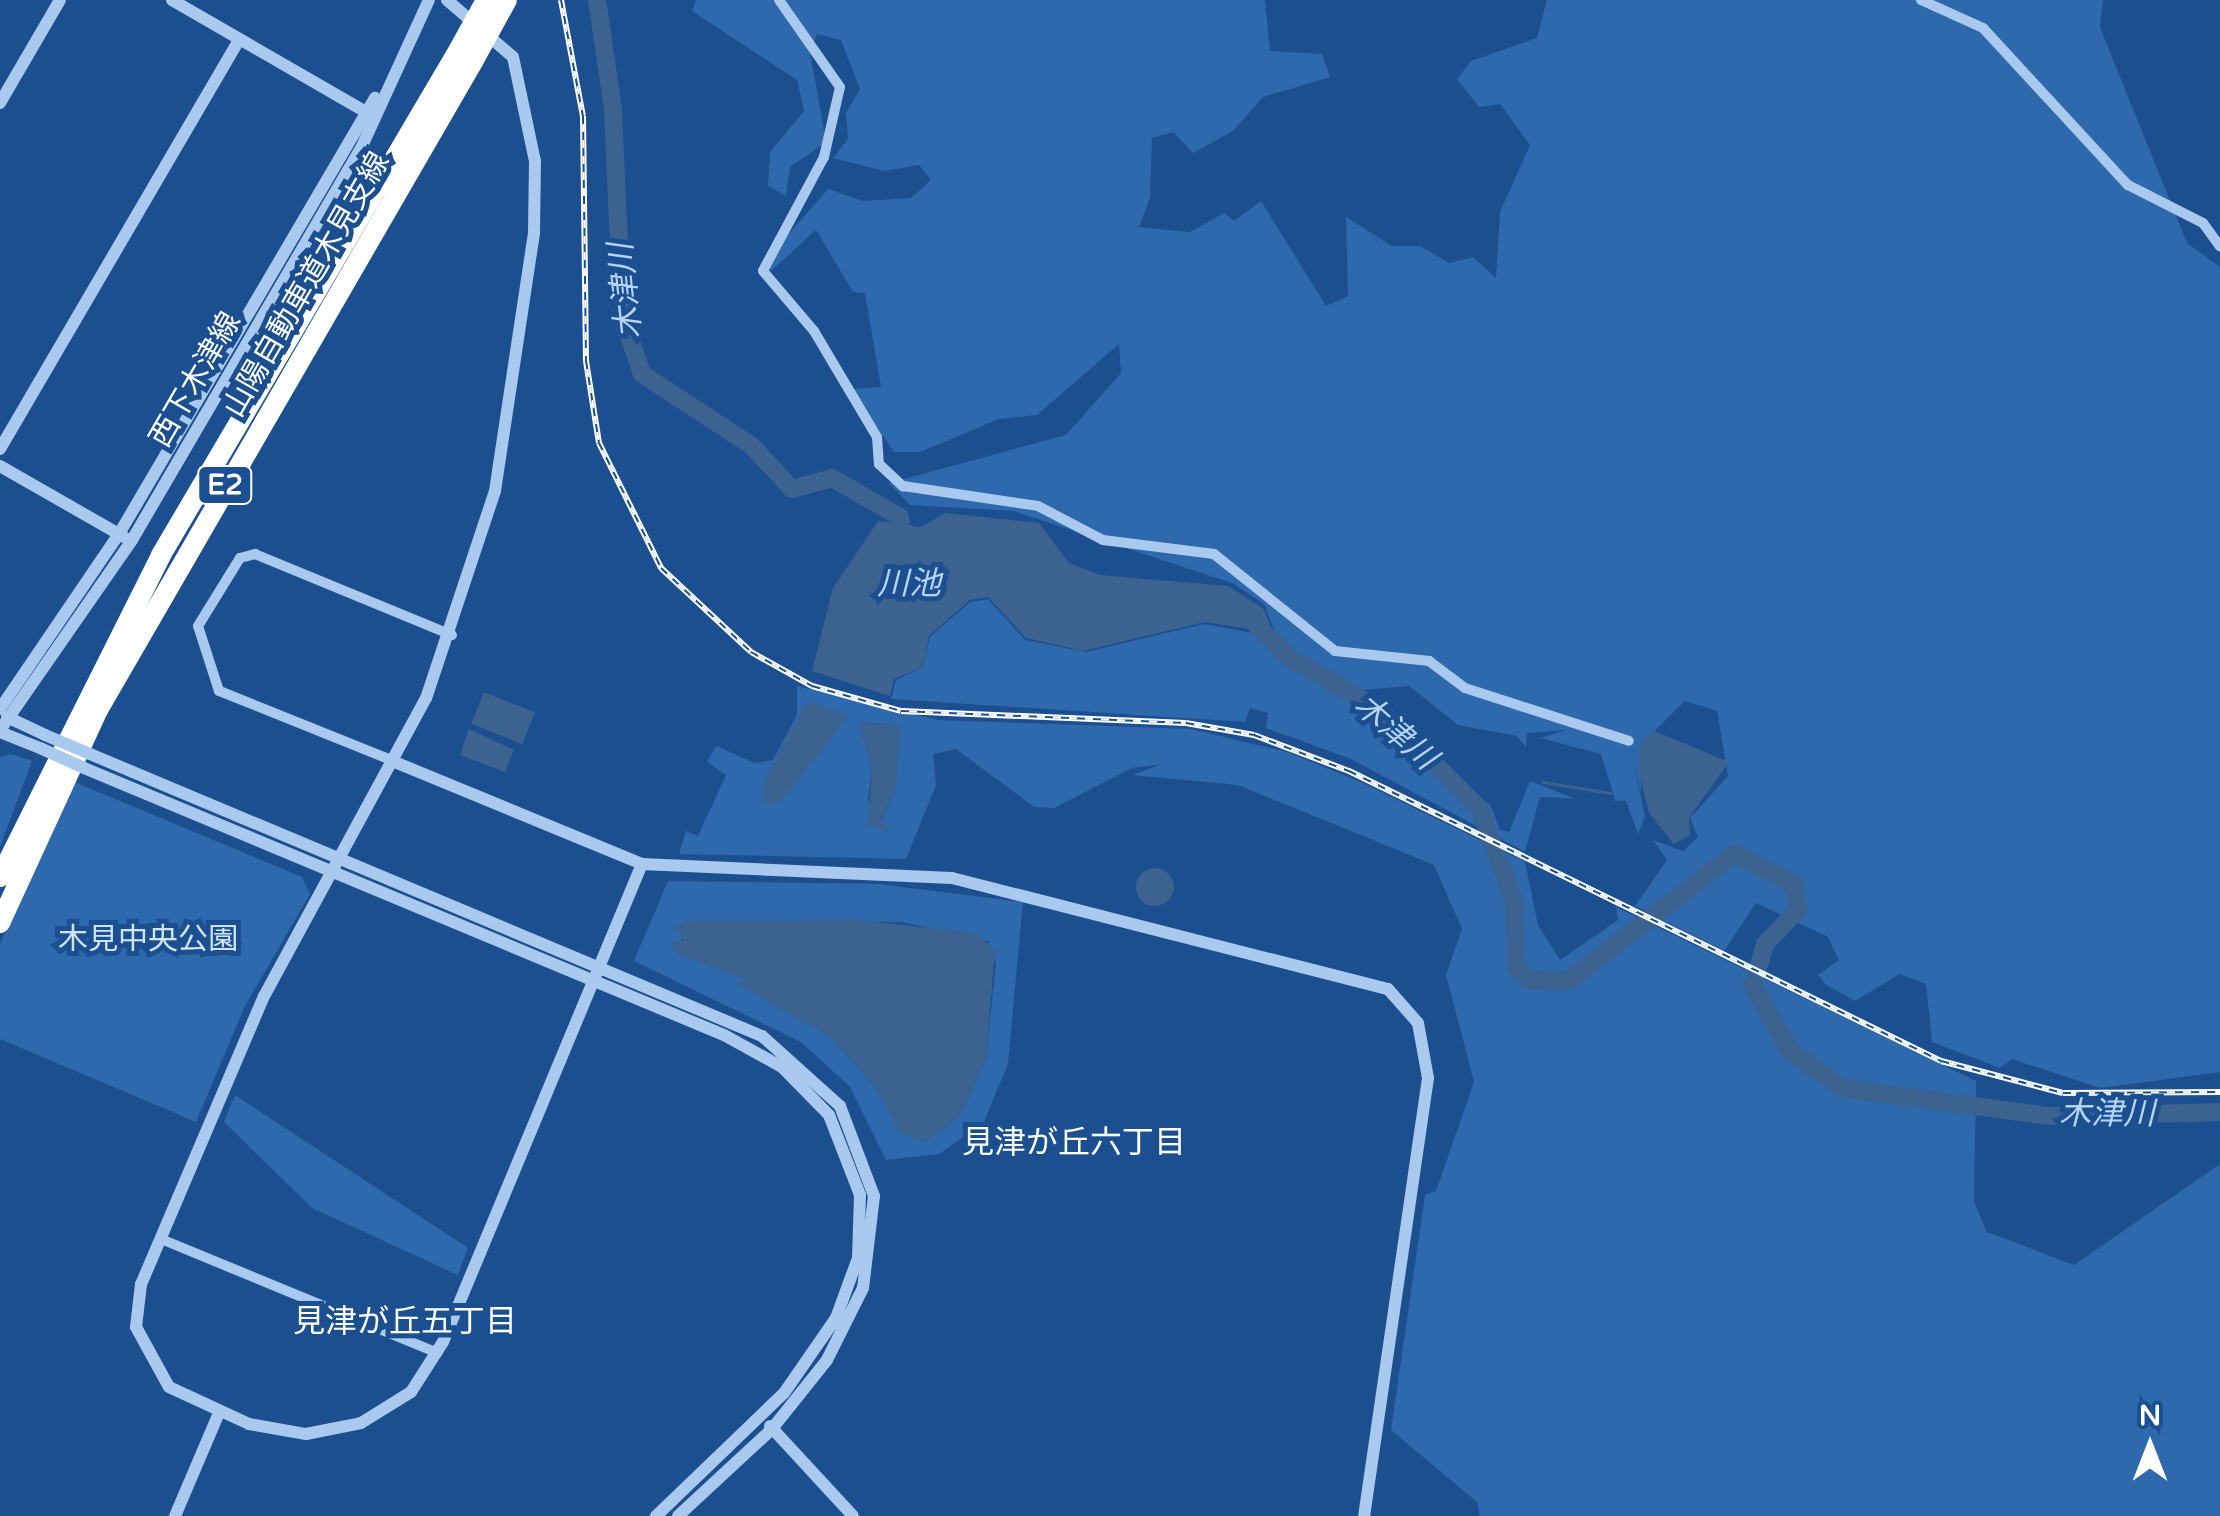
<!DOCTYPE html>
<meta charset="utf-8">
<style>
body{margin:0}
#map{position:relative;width:2220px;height:1516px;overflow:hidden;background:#1b4f8f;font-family:"Varela Round","Noto Sans JP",sans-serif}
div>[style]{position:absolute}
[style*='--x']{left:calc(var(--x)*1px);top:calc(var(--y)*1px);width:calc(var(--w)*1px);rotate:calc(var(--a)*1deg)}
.green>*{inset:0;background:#2e69ad}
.water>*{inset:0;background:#3c6290;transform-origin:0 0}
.round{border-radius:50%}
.stream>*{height:2.5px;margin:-1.25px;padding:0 1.25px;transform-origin:1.25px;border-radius:1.25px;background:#3c6290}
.river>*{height:18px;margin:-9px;padding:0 9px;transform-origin:9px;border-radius:9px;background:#3c6290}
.minor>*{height:10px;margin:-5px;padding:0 5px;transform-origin:5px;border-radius:5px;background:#a9c9ee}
.tertiary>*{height:12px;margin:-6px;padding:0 6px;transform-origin:6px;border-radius:6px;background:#a9c9ee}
.motorway>*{height:20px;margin:-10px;padding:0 10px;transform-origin:10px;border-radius:10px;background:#fff}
.rail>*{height:6px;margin-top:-3px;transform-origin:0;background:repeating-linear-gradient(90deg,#1b4f8f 0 8px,#fff 0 16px);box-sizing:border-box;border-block:2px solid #fff}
.tertiary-bridge>*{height:12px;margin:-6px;padding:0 6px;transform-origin:6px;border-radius:6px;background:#a9c9ee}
.motorway-bridge>*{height:20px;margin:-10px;padding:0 10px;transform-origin:10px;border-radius:10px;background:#fff}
span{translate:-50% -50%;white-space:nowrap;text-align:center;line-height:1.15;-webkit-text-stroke:10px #1b4f8f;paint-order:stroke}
.shield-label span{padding:2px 8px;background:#1b4f8f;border:2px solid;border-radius:8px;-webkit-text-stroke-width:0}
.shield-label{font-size:28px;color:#fff;font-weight:700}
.street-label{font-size:30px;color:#fff}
.park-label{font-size:30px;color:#cfe3fa}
.water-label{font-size:32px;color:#b5d3f5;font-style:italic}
.neighbourhood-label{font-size:32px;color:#fff}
.north{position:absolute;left:2100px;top:1396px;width:100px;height:100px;-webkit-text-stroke:8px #1b4f8f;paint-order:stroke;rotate:0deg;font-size:28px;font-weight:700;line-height:40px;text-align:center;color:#fff}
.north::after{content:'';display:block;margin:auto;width:35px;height:45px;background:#fff;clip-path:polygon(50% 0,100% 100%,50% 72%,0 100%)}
</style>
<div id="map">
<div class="green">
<i style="clip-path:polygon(evenodd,696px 0,1265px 0,1270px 51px,1322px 54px,1330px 77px,1263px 97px,1233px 131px,1193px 153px,1173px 132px,1152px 138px,1150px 198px,1139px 227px,1190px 232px,1224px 213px,1234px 221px,1261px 201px,1326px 306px,1348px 296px,1346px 217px,1392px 246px,1420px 246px,1449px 263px,1473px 257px,1496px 278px,1500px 212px,1530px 145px,1500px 104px,1479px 107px,1457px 79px,1471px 61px,1537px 38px,1547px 0,2103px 0,2100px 27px,2187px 243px,2220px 267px,2220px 1072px,2100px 1088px,2012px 1059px,2000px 1068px,1932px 1042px,1926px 984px,1900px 974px,1855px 1001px,1825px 984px,1818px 975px,1839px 960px,1828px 937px,1756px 903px,1724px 951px,1635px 906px,1667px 860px,1653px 840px,1683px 851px,1698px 837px,1690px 818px,1728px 776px,1717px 711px,1685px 701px,1640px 745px,1641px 794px,1630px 746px,1645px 816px,1638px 834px,1626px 801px,1540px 797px,1525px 852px,1351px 759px,1266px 728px,1268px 713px,1250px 708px,1245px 722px,891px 699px,896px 680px,923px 667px,930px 637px,970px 602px,988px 599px,1025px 640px,1086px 652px,1204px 624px,1253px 633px,1268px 648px,1277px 637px,1264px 604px,1232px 583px,1014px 511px,910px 505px,889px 483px,1066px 435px,1121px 373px,1119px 344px,1037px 415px,999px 419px,920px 452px,894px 452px,851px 389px,881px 387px,865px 293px,853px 292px,816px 230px,771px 271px,767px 259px,828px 189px,863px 201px,911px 198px,931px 180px,919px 165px,885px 171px,833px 158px,848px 139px,846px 113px,860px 89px,841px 40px,817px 34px,810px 52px,826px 142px,790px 167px,786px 196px,768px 186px,770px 152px,804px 111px,797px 80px,692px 11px,696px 0,1409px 686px,1458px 725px,1517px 736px,1526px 747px,1527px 733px,1566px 730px,1541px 738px,1601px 754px,1615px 800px,1576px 799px,1530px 781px,1509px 832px,1500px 830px,1490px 804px,1442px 784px,1360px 690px,1409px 686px)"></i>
<i style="clip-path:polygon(evenodd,797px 686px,939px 720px,1191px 729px,1287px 752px,1363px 783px,1525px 862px,1538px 925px,1560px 960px,1618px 920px,1616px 907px,1976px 1081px,1974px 1202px,1987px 1232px,2074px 1265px,2220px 1164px,2220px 1516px,1480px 1516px,1477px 1502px,1391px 1430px,1425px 1195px,1436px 1191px,1474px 1082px,1446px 975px,1462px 929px,1434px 865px,1238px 785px,1132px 775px,1162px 764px,1132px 768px,1054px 808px,1034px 807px,956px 749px,933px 754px,936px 785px,906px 859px,679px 854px,686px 831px,698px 836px,726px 775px,707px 762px,716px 746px,755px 763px,773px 760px,797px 715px,797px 686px,859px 722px,893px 725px,895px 790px,881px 821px,868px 800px,872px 771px,859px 722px)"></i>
<i style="clip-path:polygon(11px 754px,32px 761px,0 847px,0 757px)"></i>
<i style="clip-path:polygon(72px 781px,302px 877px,310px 894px,245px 1006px,196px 1122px,0 1039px,0 944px)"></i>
<i style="clip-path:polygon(evenodd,668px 881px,878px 884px,1023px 902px,1008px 1064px,983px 1124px,939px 1154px,886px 1160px,850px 1087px,801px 1042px,634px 961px,668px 881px,688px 921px,902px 922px,988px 941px,996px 963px,986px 1057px,962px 1112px,926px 1142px,900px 1132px,877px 1088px,830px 1036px,740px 985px,746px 979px,677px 953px,684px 932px,676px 928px,688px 921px)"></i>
<i style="clip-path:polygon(235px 1095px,468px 1248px,458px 1275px,312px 1208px,224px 1122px)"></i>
</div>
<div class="water">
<i style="clip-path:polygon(945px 513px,1039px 523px,1069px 563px,1100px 575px,1228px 586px,1264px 609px,1275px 638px,1268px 645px,1254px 630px,1205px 622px,1083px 651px,1026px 638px,988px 597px,970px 600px,929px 636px,923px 667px,894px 679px,890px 696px,812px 671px,833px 588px,878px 521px,921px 527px)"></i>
<i style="left:484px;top:692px;width:55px;height:34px;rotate:22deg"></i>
<i style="clip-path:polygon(807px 701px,848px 716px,782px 800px,764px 806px,764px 781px)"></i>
<i style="clip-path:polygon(859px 722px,901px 726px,895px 790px,881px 820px,890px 830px,868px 826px,872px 771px)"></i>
<i style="clip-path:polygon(469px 729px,514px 750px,505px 772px,460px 755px)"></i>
<i style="clip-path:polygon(1654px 731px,1729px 762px,1689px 818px,1690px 835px,1674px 844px,1649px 813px,1639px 773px,1640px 745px)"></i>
<i class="round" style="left:1136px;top:868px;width:38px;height:38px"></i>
<i style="clip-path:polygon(858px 920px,976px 933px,995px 950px,986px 1057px,962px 1112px,926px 1142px,900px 1133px,877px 1088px,830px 1036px,737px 984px,746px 979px,677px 953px,671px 942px,684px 940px,675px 928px,688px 921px)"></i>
</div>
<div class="stream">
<i style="--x:1543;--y:782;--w:68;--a:9.3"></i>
</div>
<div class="river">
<i style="--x:597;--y:0;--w:110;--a:81.6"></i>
<i style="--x:613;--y:109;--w:206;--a:87.5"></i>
<i style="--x:622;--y:315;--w:62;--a:71.3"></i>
<i style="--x:642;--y:374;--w:131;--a:33.2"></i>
<i style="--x:752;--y:446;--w:59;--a:47.1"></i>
<i style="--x:792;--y:489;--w:41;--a:-15.4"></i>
<i style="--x:832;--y:478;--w:78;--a:29.8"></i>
<i style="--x:900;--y:517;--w:14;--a:86"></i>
<i style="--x:901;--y:531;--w:16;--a:22"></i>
<i style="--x:1256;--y:625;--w:47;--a:44.1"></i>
<i style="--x:1290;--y:658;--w:103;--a:29.8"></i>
<i style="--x:1379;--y:709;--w:141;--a:44.7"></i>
<i style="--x:1479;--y:808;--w:98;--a:69.2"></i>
<i style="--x:1514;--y:900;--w:67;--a:88.3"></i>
<i style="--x:1516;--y:967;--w:18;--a:45"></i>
<i style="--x:1529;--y:980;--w:39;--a:1"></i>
<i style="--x:1568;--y:981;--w:209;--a:-37.4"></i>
<i style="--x:1734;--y:854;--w:67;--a:26.6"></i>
<i style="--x:1794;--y:884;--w:26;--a:81"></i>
<i style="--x:1798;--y:910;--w:47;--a:134.1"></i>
<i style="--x:1765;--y:944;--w:44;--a:105.9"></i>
<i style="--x:1753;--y:986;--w:75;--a:60.4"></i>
<i style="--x:1790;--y:1051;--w:64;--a:35.4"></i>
<i style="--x:1842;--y:1088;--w:210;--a:7.7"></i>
<i style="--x:2050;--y:1116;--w:170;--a:-1.3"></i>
</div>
<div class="minor">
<i style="--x:779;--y:0;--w:106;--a:55"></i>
<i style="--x:840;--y:87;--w:72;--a:102.9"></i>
<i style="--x:824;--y:157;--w:129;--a:118.2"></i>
<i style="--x:763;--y:271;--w:79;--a:49.6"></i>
<i style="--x:814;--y:331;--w:123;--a:59.3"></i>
<i style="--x:877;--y:437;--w:27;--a:86"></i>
<i style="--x:879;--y:464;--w:33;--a:43"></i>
<i style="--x:903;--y:486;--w:136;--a:8.4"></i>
<i style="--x:1038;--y:506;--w:73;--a:27.6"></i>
<i style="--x:1103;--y:540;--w:112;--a:7.2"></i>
<i style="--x:1214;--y:554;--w:155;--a:38.7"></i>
<i style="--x:1335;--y:651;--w:95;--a:6.1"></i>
<i style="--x:1429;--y:661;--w:45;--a:36.9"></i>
<i style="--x:1465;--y:688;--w:172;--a:17.9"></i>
<i style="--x:1921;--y:0;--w:68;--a:24.3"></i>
<i style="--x:1983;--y:28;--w:214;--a:47.3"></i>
<i style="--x:2128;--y:185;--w:84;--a:26.9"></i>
<i style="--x:2203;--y:223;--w:29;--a:54"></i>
<i style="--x:396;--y:762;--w:191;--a:-158.1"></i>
<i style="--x:219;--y:691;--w:68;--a:-107.9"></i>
<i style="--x:198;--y:626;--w:80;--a:-58.3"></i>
<i style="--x:240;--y:558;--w:16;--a:-15"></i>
<i style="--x:255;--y:554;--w:213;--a:22.4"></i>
<i style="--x:161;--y:1239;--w:299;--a:22.4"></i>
</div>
<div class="tertiary">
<i style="--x:172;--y:0;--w:232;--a:30"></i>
<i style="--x:447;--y:0;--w:87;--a:40.8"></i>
<i style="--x:513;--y:57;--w:106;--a:78.1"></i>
<i style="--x:535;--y:161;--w:72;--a:90.8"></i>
<i style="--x:534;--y:233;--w:261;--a:98.6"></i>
<i style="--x:495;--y:491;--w:218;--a:108.4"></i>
<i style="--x:426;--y:698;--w:339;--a:118.5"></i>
<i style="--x:264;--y:996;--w:313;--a:113.1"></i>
<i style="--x:141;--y:1284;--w:43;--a:96.6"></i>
<i style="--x:136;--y:1327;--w:68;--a:61.2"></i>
<i style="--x:169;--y:1387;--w:88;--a:24.8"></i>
<i style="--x:249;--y:1424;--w:58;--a:10"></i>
<i style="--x:306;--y:1434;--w:56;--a:-11.3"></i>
<i style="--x:361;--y:1423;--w:59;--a:-31.8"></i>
<i style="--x:411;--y:1392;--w:59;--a:-57.4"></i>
<i style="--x:443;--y:1342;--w:518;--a:-67.4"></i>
<i style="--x:0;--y:103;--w:119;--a:-59.8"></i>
<i style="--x:0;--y:449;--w:474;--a:-59.7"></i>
<i style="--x:0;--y:466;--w:143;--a:29.8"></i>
<i style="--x:0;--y:709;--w:212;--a:-55.8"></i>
<i style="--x:119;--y:534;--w:506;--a:-59.58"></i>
<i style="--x:7;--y:717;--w:42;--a:25.3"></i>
<i style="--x:0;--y:730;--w:231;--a:-55.2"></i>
<i style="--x:132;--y:540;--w:458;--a:-59.7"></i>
<i style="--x:363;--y:144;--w:158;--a:-65.4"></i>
<i style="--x:0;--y:732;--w:43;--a:21.8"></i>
<i style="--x:90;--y:754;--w:729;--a:22.77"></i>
<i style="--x:762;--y:1036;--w:105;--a:41.9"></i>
<i style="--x:840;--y:1106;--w:96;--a:69.3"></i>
<i style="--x:874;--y:1196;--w:93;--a:96.8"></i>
<i style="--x:863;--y:1288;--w:80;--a:116.6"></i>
<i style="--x:827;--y:1360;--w:88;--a:128.6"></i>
<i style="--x:772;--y:1429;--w:128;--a:137.2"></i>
<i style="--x:397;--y:763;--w:265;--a:22.4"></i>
<i style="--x:642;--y:864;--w:310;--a:2.6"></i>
<i style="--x:952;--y:878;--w:450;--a:14.3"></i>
<i style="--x:1388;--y:989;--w:45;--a:48.6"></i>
<i style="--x:1418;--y:1023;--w:56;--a:79.7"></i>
<i style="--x:1428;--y:1078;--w:443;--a:98.3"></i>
<i style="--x:84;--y:768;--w:693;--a:22.65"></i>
<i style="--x:724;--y:1035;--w:66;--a:28.9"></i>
<i style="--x:782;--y:1067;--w:67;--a:45.6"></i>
<i style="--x:829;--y:1115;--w:86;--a:68.8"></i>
<i style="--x:860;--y:1195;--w:63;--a:91.8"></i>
<i style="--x:858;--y:1258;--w:64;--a:110.1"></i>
<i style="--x:836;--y:1318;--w:91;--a:124.7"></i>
<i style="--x:784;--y:1393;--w:178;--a:136.1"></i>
<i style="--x:770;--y:1426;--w:122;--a:47.3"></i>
<i style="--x:175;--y:1516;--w:112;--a:-66.9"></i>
</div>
<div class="motorway">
<i style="--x:0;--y:877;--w:360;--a:-63.4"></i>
<i style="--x:161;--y:555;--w:587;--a:-59.5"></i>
<i style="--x:0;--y:923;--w:234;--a:-65.3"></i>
<i style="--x:98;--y:710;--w:751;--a:-59.95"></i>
</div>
<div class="rail">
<i style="--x:561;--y:0;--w:118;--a:79.3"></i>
<i style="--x:583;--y:116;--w:245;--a:89.3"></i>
<i style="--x:586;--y:361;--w:83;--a:81"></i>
<i style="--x:599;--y:443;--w:140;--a:63.6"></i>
<i style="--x:661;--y:568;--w:123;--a:43"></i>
<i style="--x:751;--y:652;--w:70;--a:29.1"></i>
<i style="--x:812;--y:686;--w:92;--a:15.7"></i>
<i style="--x:901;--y:711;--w:285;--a:2.4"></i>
<i style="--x:1186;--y:723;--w:69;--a:10"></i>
<i style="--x:1254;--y:735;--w:102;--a:20.8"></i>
<i style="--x:1349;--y:771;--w:659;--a:26.1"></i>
<i style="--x:1941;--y:1061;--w:126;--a:14.7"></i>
<i style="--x:2063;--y:1093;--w:157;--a:-0.4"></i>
</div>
<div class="tertiary-bridge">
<i style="--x:45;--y:735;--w:49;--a:22.9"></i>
<i style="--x:40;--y:748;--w:48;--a:24.4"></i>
</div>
<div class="motorway-bridge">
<i style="--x:459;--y:49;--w:56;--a:-61.1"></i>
<i style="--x:474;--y:60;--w:68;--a:-61.2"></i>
</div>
<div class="shield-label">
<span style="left:225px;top:485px">E2</span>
</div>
<div class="street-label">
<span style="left:307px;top:285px;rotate:-60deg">山陽自動車道木見支線</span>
<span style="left:196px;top:380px;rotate:-60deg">西下木津線</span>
</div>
<div class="park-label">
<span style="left:148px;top:940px">木見中央公園</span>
</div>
<div class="water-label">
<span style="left:626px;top:291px;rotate:-96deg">木津川</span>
<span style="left:909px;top:584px">川池</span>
<span style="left:1395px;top:732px;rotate:41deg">木津川</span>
<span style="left:2107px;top:1114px">木津川</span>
</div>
<div class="neighbourhood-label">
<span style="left:1074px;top:1143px">見津が丘六丁目</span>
<span style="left:405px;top:1322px">見津が丘五丁目</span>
</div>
<div class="north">N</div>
</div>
